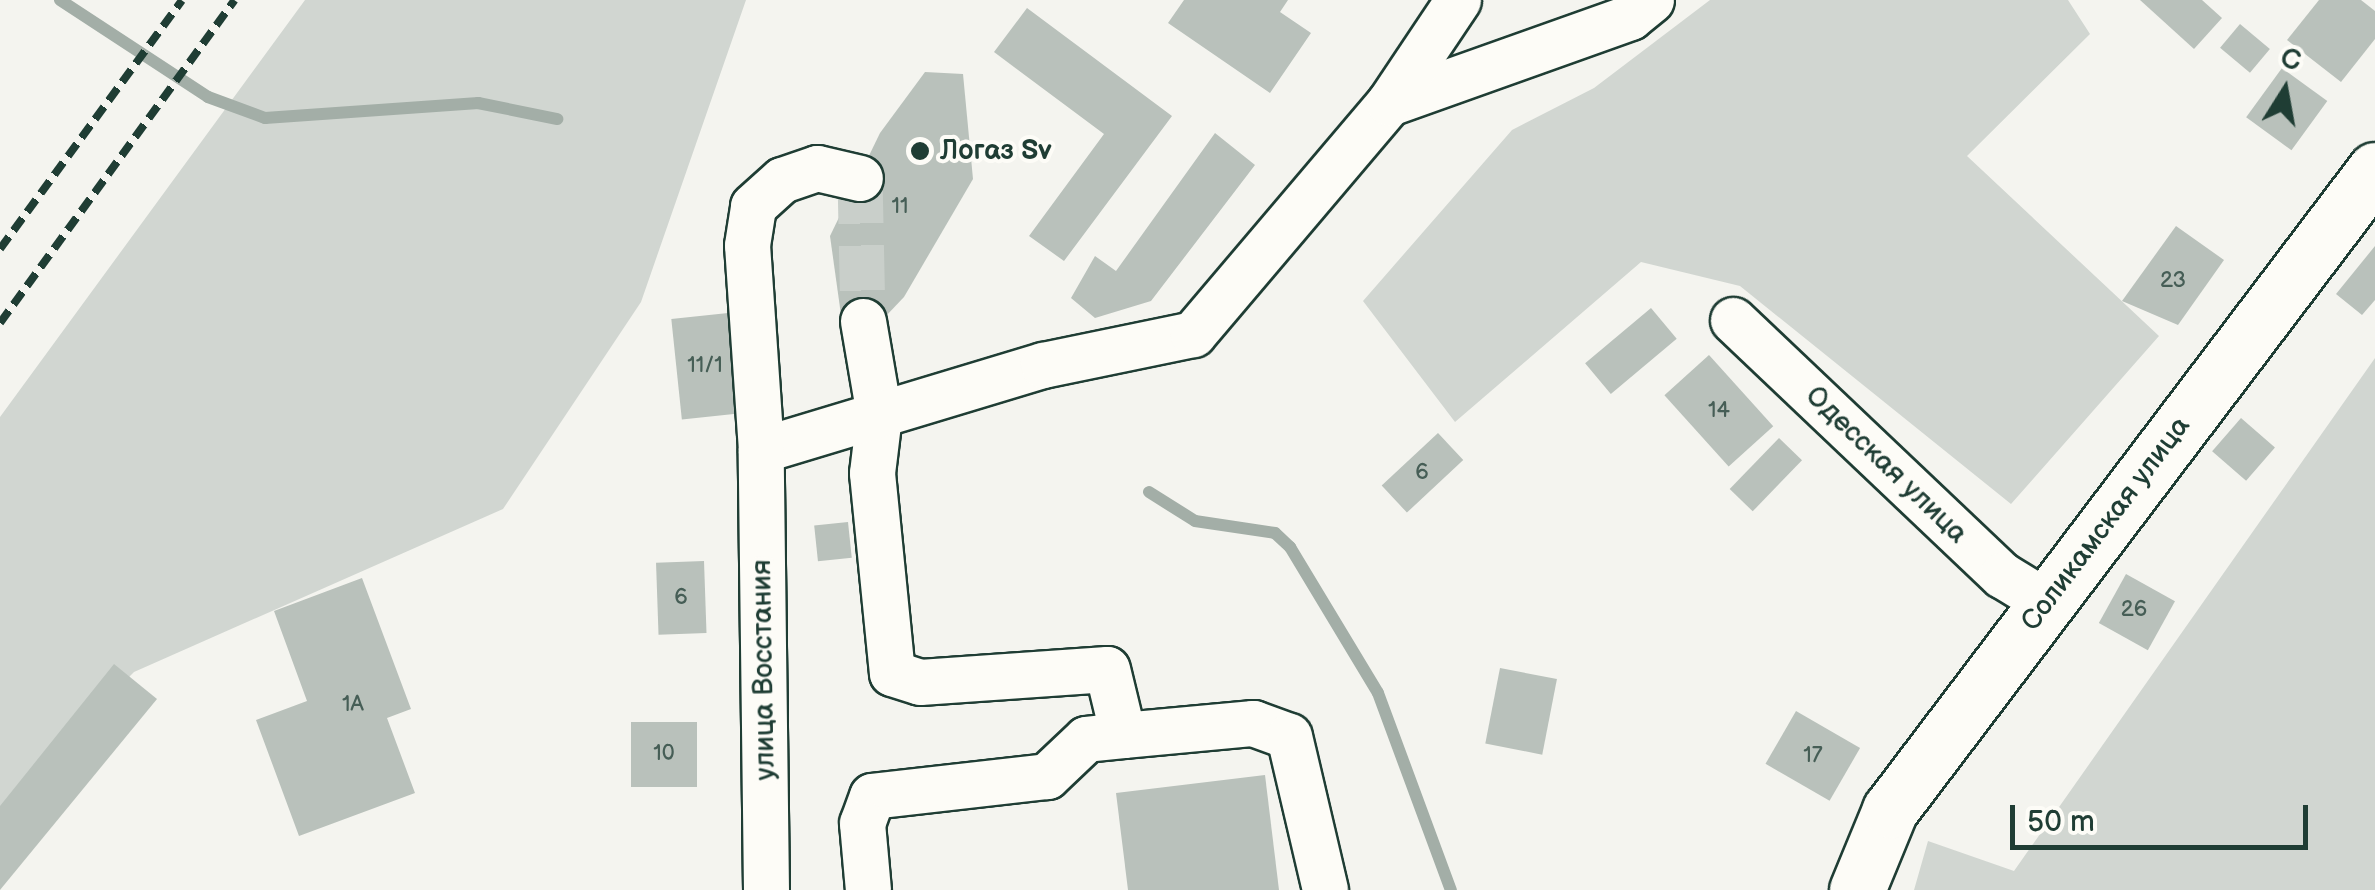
<!DOCTYPE html>
<meta charset="utf-8">
<style>
body{margin:0}
#map{position:relative;width:2375px;height:890px;overflow:hidden;background:#f4f4ef;font-family:"Balsamiq Sans",sans-serif}
div>[style]{position:absolute}
[style*='--x']{left:calc(var(--x)*1px);top:calc(var(--y)*1px);width:calc(var(--w)*1px);rotate:calc(var(--a)*1deg)}
.green>*{inset:0;background:#d1d6d1}
.stream>*{height:12px;margin:-6px;padding:0 6px;transform-origin:6px;border-radius:6px;background:#a3aea7}
.building>*{inset:0;background:#b9c1bb;transform-origin:0 0}
.minor-tunnel>*{height:45px;margin-top:-22.5px;transform-origin:0;background:repeating-linear-gradient(90deg,#c9cfca 0 45px,transparent 0 67px)}
.roads{filter:drop-shadow(2px 0 #1f3d34) drop-shadow(-2px 0 #1f3d34) drop-shadow(0 2px #1f3d34) drop-shadow(0 -2px #1f3d34)}
.minor>*{height:45px;margin:-22.5px;padding:0 22.5px;transform-origin:22.5px;border-radius:22.5px;background:#fdfcf7}
.major>*{height:55px;margin:-27.5px;padding:0 27.5px;transform-origin:27.5px;border-radius:27.5px;background:#fdfcf7}
.rail>*{height:8px;margin-top:-4px;transform-origin:0;background:repeating-linear-gradient(90deg,#1f3d34 0 15px,transparent 0 23px)}
.dots>*{width:28px;height:28px;translate:-50% -50%;box-sizing:border-box;border:5px solid #fdfcf7;border-radius:50%}
span{translate:-50% -50%;white-space:nowrap;text-align:center;line-height:1.15;-webkit-text-stroke:8px #fdfcf7;paint-order:stroke}
.number-label{font-size:22px;color:#465e56}
.number-label span{-webkit-text-stroke-width:0}
.poi-label{font-size:28px;color:#1f3d34;font-weight:700}
.left{translate:0 -50%;text-align:left}
.street-label{font-size:28px;color:#1f3d34}
.north{position:absolute;left:2235px;top:40px;width:100px;height:100px;-webkit-text-stroke:8px #fdfcf7;paint-order:stroke;rotate:11deg;font-size:28px;font-weight:700;line-height:40px;text-align:center;color:#1f3d34}
.north::after{content:'';display:block;margin:auto;width:35px;height:45px;background:#1f3d34;clip-path:polygon(50% 0,100% 100%,50% 72%,0 100%)}
.scale{position:absolute;left:2010px;top:805px;width:298px;height:45px;box-sizing:border-box;border:5px solid #1f3d34;border-top:0;padding-left:12px;font-size:30px;line-height:35px;white-space:nowrap;color:#1f3d34;-webkit-text-stroke:8px #fdfcf7;paint-order:stroke}
</style>
<div id="map">
<div class="green">
<i style="clip-path:polygon(305px 0,746px 0,641px 302px,503px 509px,134px 672px,0 807px,0 417px)"></i>
<i style="clip-path:polygon(1710px 0,2068px 0,2090px 34px,1967px 156px,2159px 336px,2011px 504px,1740px 286px,1641px 262px,1455px 422px,1363px 301px,1512px 130px,1594px 88px)"></i>
<i style="clip-path:polygon(2375px 358px,2375px 890px,1914px 890px,1928px 841px,2014px 871px)"></i>
</div>
<div class="stream">
<i style="--x:60;--y:0;--w:177;--a:33.2"></i>
<i style="--x:208;--y:97;--w:61;--a:20.2"></i>
<i style="--x:265;--y:118;--w:214;--a:-4"></i>
<i style="--x:478;--y:103;--w:81;--a:11.4"></i>
<i style="--x:1149;--y:492;--w:54;--a:32.2"></i>
<i style="--x:1195;--y:521;--w:81;--a:8.5"></i>
<i style="--x:1275;--y:533;--w:21;--a:43"></i>
<i style="--x:1290;--y:547;--w:170;--a:58.9"></i>
<i style="--x:1378;--y:693;--w:210;--a:69.7"></i>
</div>
<div class="building">
<i style="clip-path:polygon(1184px 0,1288px 0,1280px 12px,1311px 33px,1270px 93px,1168px 23px)"></i>
<i style="clip-path:polygon(2140px 0,2202px 0,2222px 18px,2194px 49px)"></i>
<i style="clip-path:polygon(2319px 0,2361px 0,2375px 11px,2375px 39px,2341px 82px,2287px 40px)"></i>
<i style="clip-path:polygon(1027px 8px,1172px 116px,1064px 261px,1029px 236px,1104px 134px,994px 52px)"></i>
<i style="left:2240px;top:24px;width:39px;height:31px;rotate:40deg"></i>
<i style="left:2282px;top:68px;width:56px;height:61px;rotate:36deg"></i>
<i style="clip-path:polygon(925px 72px,963px 74px,973px 179px,904px 297px,885px 317px,842px 322px,830px 236px,880px 133px)"></i>
<i style="clip-path:polygon(1215px 133px,1255px 165px,1151px 301px,1095px 318px,1071px 298px,1095px 256px,1116px 271px)"></i>
<i style="clip-path:polygon(2176px 226px,2224px 260px,2178px 325px,2122px 301px)"></i>
<i style="clip-path:polygon(2375px 246px,2375px 300px,2362px 315px,2336px 294px)"></i>
<i style="left:1651px;top:308px;width:40px;height:86px;rotate:50deg"></i>
<i style="left:728px;top:313px;width:101px;height:57px;rotate:84deg"></i>
<i style="left:1709px;top:355px;width:96px;height:60px;rotate:48deg"></i>
<i style="left:2241px;top:418px;width:45px;height:44px;rotate:41deg"></i>
<i style="left:1438px;top:433px;width:37px;height:77px;rotate:47deg"></i>
<i style="left:1779px;top:438px;width:32px;height:71px;rotate:44deg"></i>
<i style="left:848px;top:522px;width:36px;height:34px;rotate:84deg"></i>
<i style="left:704px;top:561px;width:72px;height:48px;rotate:88deg"></i>
<i style="left:2126px;top:574px;width:56px;height:56px;rotate:29deg"></i>
<i style="clip-path:polygon(362px 578px,411px 709px,387px 718px,415px 793px,299px 836px,256px 720px,307px 701px,274px 611px)"></i>
<i style="clip-path:polygon(114px 664px,157px 699px,0 890px,0 806px)"></i>
<i style="left:1500px;top:668px;width:58px;height:77px;rotate:11deg"></i>
<i style="left:1796px;top:711px;width:74px;height:61px;rotate:30deg"></i>
<i style="left:631px;top:722px;width:66px;height:65px"></i>
<i style="clip-path:polygon(1265px 775px,1279px 890px,1128px 890px,1116px 793px)"></i>
</div>
<div class="minor-tunnel">
<i style="--x:860;--y:178;--w:143;--a:88.8"></i>
</div>
<div class="roads">
<div class="minor">
<i style="--x:1389;--y:103;--w:256;--a:-19.6"></i>
<i style="--x:1630;--y:17;--w:27;--a:-39"></i>
<i style="--x:1733;--y:320;--w:371;--a:43.5"></i>
<i style="--x:2002;--y:575;--w:52;--a:31.5"></i>
<i style="--x:863;--y:321;--w:95;--a:80.3"></i>
<i style="--x:879;--y:415;--w:58;--a:96.9"></i>
<i style="--x:872;--y:473;--w:201;--a:84.3"></i>
<i style="--x:892;--y:673;--w:29;--a:18"></i>
<i style="--x:920;--y:682;--w:187;--a:-4"></i>
<i style="--x:1107;--y:669;--w:68;--a:76.4"></i>
<i style="--x:1123;--y:735;--w:37;--a:174"></i>
<i style="--x:1086;--y:739;--w:54;--a:136.5"></i>
<i style="--x:1047;--y:776;--w:176;--a:173.5"></i>
<i style="--x:872;--y:796;--w:29;--a:110"></i>
<i style="--x:862;--y:823;--w:67;--a:84.9"></i>
<i style="--x:761;--y:450;--w:295;--a:-16.8"></i>
<i style="--x:1043;--y:365;--w:153;--a:-11.7"></i>
<i style="--x:1193;--y:334;--w:303;--a:-49.7"></i>
<i style="--x:1389;--y:103;--w:124;--a:-56.2"></i>
<i style="--x:1123;--y:735;--w:131;--a:-5.3"></i>
<i style="--x:1253;--y:723;--w:38;--a:20"></i>
<i style="--x:1289;--y:736;--w:158;--a:76.8"></i>
<i style="--x:766;--y:890;--w:440;--a:-90.7"></i>
<i style="--x:761;--y:450;--w:205;--a:-93.9"></i>
<i style="--x:747;--y:245;--w:39;--a:-81"></i>
<i style="--x:753;--y:206;--w:39;--a:-42"></i>
<i style="--x:782;--y:180;--w:37;--a:-19"></i>
<i style="--x:817;--y:168;--w:44;--a:13.1"></i>
</div>
<div class="major">
<i style="--x:1857;--y:890;--w:87;--a:-67.6"></i>
<i style="--x:1890;--y:810;--w:803;--a:-52.84"></i>
</div>
</div>
<div class="rail">
<i style="--x:0;--y:249;--w:308;--a:-53.8"></i>
<i style="--x:0;--y:323;--w:399;--a:-54"></i>
</div>
<div class="dots">
<i style="left:920px;top:151px;background:#1f3d34"></i>
</div>
<div class="number-label">
<span style="left:900px;top:207px">11</span>
<span style="left:2173px;top:281px">23</span>
<span style="left:705px;top:366px">11/1</span>
<span style="left:1719px;top:411px">14</span>
<span style="left:1422px;top:473px">6</span>
<span style="left:681px;top:598px">6</span>
<span style="left:2134px;top:610px">26</span>
<span style="left:353px;top:705px">1А</span>
<span style="left:664px;top:754px">10</span>
<span style="left:1813px;top:756px">17</span>
</div>
<div class="poi-label">
<span class="left" style="left:940px;top:151px">Логаз Sv</span>
</div>
<div class="street-label">
<span style="left:1886px;top:465px;rotate:44deg">Одесская улица</span>
<span style="left:2106px;top:524px;rotate:-53deg">Соликамская улица</span>
<span style="left:764px;top:670px;rotate:-91deg">улица Восстания</span>
</div>
<div class="north">С</div>
<div class="scale">50 m</div>
</div>
